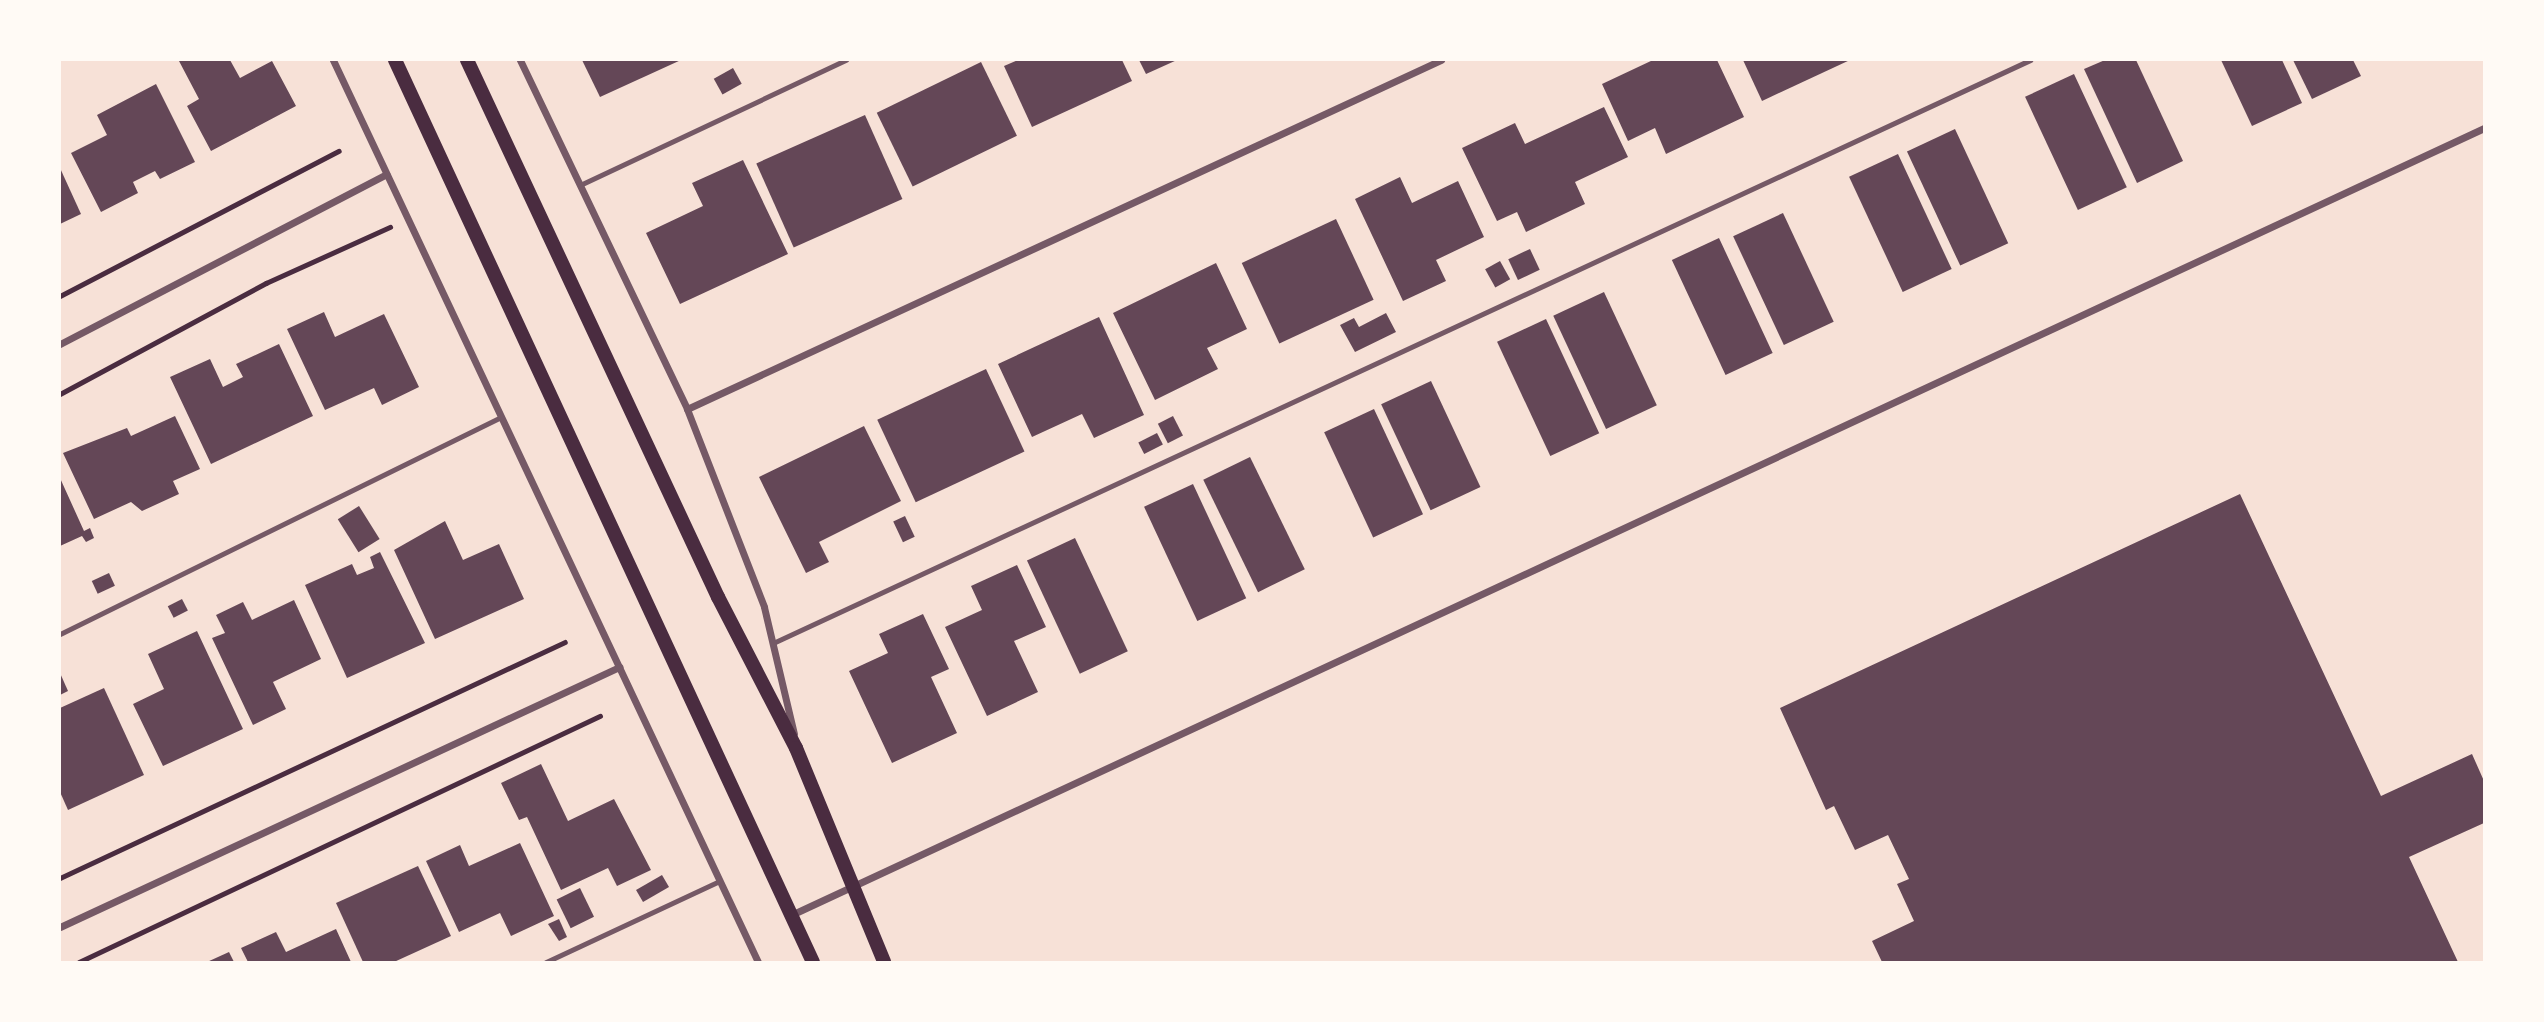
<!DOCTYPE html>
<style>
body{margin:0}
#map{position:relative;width:2544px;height:1022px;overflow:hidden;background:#f7e1d7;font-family:"Varela Round",sans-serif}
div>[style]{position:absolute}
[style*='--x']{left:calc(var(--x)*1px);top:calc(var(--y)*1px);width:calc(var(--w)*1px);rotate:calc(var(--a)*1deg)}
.building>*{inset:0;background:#644757;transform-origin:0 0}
.path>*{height:4.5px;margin:-2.25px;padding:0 2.25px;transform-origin:2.25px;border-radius:2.25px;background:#4a2c40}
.service>*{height:5px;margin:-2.5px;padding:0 2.5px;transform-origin:2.5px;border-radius:2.5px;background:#755966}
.minor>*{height:7px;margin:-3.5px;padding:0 3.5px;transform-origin:3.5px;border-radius:3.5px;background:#755966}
.secondary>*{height:14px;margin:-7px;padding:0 7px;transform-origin:7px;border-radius:7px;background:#4a2c40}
span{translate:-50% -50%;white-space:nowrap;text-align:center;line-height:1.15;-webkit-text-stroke:6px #fffaf5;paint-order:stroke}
.frame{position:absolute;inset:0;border:61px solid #fffaf5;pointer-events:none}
</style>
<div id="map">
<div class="building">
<i style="clip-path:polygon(230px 60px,240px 78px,272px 61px,296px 106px,211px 151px,187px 106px,199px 99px,179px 61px)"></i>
<i style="clip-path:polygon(582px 60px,681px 60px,600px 97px)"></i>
<i style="clip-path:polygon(1018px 60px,1122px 60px,1132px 81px,1032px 127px,1004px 66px)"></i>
<i style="clip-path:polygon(1139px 60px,1177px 60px,1146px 74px)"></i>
<i style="clip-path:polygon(1653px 60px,1717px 60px,1744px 117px,1666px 154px,1655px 128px,1628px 141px,1602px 84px)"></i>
<i style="clip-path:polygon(1743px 60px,1850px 60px,1762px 101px)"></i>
<i style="clip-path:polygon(2105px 60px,2136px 60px,2183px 161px,2137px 183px,2084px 69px)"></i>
<i style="clip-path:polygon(2221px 60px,2282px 60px,2302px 103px,2252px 126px)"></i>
<i style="clip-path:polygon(2293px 60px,2353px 60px,2361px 76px,2312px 99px)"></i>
<i style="left:981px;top:62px;width:82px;height:116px;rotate:64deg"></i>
<i style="left:733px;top:68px;width:18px;height:22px;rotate:61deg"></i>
<i style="left:2074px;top:74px;width:125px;height:54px;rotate:65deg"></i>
<i style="clip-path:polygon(156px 84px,195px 162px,160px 179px,155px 171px,133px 182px,138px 193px,101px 212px,71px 153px,107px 135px,97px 115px)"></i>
<i style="clip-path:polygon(1604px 107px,1628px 157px,1575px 182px,1585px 204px,1526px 232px,1517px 212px,1497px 221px,1462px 148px,1515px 123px,1525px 144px)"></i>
<i style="left:865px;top:115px;width:92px;height:119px;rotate:66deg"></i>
<i style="left:1955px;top:129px;width:126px;height:53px;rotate:65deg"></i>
<i style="left:1898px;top:154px;width:127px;height:54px;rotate:65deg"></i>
<i style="clip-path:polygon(743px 160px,788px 254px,680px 304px,646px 233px,703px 206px,692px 183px)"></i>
<i style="clip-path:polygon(60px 168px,81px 214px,60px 224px)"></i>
<i style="clip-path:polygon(1400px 177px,1412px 203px,1458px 181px,1484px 237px,1436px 260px,1446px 281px,1403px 301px,1355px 199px)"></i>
<i style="left:1783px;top:213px;width:120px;height:55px;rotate:65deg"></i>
<i style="left:1336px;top:219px;width:89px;height:104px;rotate:65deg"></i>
<i style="left:1719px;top:238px;width:127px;height:52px;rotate:65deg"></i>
<i style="left:1530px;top:249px;width:23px;height:24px;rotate:65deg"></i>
<i style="left:1500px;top:261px;width:21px;height:17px;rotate:61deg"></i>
<i style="clip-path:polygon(1216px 263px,1247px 329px,1207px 348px,1218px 369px,1155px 400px,1113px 313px)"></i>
<i style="left:1604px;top:292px;width:125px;height:56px;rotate:65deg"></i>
<i style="clip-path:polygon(324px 312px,335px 337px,384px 314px,419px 387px,382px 405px,374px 388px,325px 410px,287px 329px)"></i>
<i style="clip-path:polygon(1386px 313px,1396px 332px,1355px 352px,1340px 325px,1354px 318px,1359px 327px)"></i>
<i style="clip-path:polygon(1099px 317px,1144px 415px,1094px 438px,1082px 414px,1032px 437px,998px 364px)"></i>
<i style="left:1546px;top:319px;width:126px;height:54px;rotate:65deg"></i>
<i style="clip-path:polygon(279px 344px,313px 416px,211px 464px,170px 377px,210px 359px,223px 387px,243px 377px,236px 364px)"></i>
<i style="left:986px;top:369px;width:91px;height:120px;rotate:65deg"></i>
<i style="left:1431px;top:381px;width:117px;height:55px;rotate:65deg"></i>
<i style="left:1374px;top:409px;width:116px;height:55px;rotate:65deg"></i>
<i style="clip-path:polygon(175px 416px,200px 469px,173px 481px,179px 494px,142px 511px,131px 502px,94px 519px,63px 453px,127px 428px,131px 436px)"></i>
<i style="left:1173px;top:416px;width:22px;height:17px;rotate:63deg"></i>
<i style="clip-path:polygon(864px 426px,901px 501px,819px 542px,829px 562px,806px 573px,759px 477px)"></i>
<i style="left:1157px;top:433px;width:13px;height:21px;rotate:63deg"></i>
<i style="left:1250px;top:457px;width:125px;height:52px;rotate:64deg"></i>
<i style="clip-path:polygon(60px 478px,84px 531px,90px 528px,94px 538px,86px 542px,82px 536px,60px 546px)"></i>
<i style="left:1193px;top:484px;width:126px;height:54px;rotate:65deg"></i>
<i style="clip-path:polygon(2240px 494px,2381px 796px,2472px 754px,2484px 781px,2484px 823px,2409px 857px,2458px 962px,1882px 962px,1872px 941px,1914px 921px,1897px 884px,1909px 879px,1888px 835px,1855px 850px,1834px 806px,1826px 810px,1780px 708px)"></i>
<i style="left:359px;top:506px;width:39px;height:25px;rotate:58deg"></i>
<i style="left:905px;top:516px;width:23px;height:13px;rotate:65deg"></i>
<i style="clip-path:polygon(445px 521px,463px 560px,499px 544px,524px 599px,435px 639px,394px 550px)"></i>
<i style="left:1075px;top:538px;width:125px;height:53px;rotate:65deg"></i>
<i style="clip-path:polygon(380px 552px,425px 643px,347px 678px,305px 585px,352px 564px,357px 575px,374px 568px,370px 557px)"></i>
<i style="clip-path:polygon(1017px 565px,1046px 627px,1014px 641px,1038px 692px,987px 716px,945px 627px,982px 610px,971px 586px)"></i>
<i style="left:109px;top:573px;width:14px;height:19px;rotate:65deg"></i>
<i style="left:182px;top:599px;width:13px;height:16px;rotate:63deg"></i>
<i style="clip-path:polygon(294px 600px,321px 659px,273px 682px,286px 709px,253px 725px,212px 638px,225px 633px,216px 615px,243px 602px,252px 620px)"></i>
<i style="clip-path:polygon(923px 614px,949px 669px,931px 677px,957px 733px,892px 763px,849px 671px,888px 653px,879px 634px)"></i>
<i style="clip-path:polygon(197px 631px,243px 729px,163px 766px,133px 704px,164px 689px,148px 654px)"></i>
<i style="clip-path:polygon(60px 673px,68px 691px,60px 695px)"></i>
<i style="clip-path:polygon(104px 688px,144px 775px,68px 810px,60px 792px,60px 708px)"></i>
<i style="clip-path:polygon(541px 764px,568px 821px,614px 799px,651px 870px,617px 886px,608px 868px,561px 890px,527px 817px,519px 820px,501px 783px)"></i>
<i style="clip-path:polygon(520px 843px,554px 916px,511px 936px,500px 913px,459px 932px,426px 861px,460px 845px,469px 866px)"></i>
<i style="clip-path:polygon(418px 866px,451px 936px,394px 962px,363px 962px,336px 903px)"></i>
<i style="left:662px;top:875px;width:14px;height:30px;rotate:60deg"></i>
<i style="left:580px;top:888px;width:32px;height:26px;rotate:64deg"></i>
<i style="clip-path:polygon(559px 919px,567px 937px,559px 941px,548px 924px)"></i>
<i style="clip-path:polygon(336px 929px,351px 962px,248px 962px,241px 948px,276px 932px,286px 952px)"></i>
<i style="clip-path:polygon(229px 952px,234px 962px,207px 962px)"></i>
</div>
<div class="path">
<i style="--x:60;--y:296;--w:314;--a:-27.5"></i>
<i style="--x:60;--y:394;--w:234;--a:-28.3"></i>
<i style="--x:266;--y:283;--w:136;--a:-24.3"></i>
<i style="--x:60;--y:878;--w:557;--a:-25.05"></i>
<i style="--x:79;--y:962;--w:576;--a:-25.28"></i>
</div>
<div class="service">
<i style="--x:580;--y:185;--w:294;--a:-25.2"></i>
<i style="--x:60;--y:634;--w:491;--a:-26.2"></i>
<i style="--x:773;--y:643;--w:1386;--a:-24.88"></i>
<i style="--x:546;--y:962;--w:192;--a:-25"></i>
</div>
<div class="minor">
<i style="--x:333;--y:60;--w:997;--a:64.77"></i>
<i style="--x:520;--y:60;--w:387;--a:64.4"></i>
<i style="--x:687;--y:409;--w:212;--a:68.7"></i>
<i style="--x:764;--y:607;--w:130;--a:76.7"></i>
<i style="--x:60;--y:344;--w:368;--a:-27.5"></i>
<i style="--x:687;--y:409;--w:831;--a:-24.84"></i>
<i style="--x:791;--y:915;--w:1867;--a:-24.93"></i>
<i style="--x:60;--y:927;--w:617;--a:-24.94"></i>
</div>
<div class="secondary">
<i style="--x:395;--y:60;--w:994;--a:65.14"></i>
<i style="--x:467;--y:60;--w:593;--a:64.95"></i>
<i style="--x:718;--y:597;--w:170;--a:62.7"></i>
<i style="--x:796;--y:748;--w:231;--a:67.6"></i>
</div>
<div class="frame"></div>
</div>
